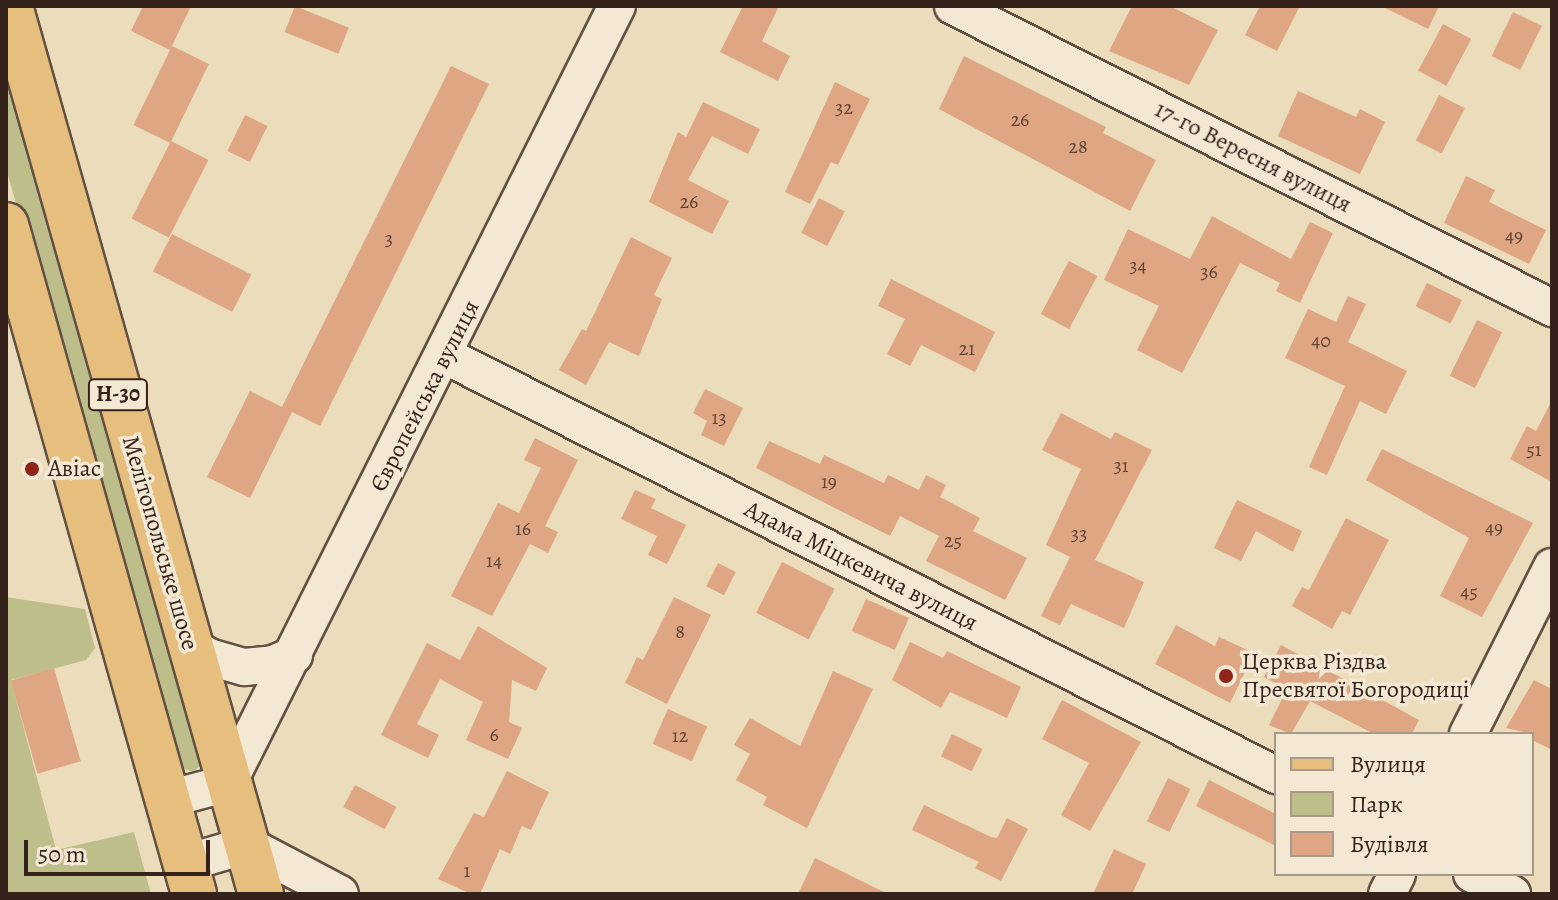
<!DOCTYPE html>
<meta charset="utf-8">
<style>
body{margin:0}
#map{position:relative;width:1558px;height:900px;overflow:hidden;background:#ebdcbb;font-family:Alegreya,serif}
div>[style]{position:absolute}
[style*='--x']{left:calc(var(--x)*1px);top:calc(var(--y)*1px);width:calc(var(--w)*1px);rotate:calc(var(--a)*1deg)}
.green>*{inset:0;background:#bebe8b}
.building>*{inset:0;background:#dfa683;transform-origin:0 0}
.roads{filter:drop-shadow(2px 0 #625143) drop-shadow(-2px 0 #625143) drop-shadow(0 2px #625143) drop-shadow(0 -2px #625143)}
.minor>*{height:36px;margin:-18px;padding:0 18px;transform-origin:18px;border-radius:18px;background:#f2e8d3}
.major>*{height:44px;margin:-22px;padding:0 22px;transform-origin:22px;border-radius:22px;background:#e6be7e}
.dots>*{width:22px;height:22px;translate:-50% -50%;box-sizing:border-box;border:4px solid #f2e8d3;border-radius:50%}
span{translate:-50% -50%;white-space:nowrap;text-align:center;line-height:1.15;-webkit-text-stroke:7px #f2e8d3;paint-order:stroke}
.number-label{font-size:20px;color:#604435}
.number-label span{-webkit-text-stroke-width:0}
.shield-label span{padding:2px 6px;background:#f2e8d3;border:2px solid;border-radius:6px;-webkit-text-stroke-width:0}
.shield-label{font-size:22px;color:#35231b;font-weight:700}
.street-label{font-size:24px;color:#35231b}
.poi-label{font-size:24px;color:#35231b}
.left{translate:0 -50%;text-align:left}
.frame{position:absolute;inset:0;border:8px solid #35231b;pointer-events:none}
.legend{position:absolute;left:1274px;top:732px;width:260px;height:144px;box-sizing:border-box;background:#f2e8d3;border:2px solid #a69989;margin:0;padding:10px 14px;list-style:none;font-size:24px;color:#35231b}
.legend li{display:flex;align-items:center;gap:16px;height:40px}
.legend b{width:40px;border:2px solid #a69989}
.scale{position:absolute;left:24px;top:840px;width:186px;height:36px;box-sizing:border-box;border:4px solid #35231b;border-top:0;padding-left:10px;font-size:24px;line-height:28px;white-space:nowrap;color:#35231b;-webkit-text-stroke:6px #f2e8d3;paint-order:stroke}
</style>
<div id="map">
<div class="green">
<i style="clip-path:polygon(6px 64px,202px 764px,193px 772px,175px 765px,6px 168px)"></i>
<i style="clip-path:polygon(6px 597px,85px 609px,95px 648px,86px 660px,11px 680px,56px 850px,134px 832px,151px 894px,6px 894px)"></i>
</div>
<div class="building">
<i style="clip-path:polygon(143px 6px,191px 6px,170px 50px,131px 31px)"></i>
<i style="left:295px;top:6px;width:58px;height:28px;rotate:22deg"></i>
<i style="clip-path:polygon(743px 6px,779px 6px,762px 41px,790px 56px,778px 81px,720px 52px)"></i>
<i style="clip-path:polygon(1132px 6px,1170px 6px,1218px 30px,1189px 85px,1109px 51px)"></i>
<i style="clip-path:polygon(1260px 6px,1300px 6px,1277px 51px,1245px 35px)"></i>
<i style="clip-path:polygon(1381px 6px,1439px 6px,1428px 29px)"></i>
<i style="left:1513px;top:12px;width:32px;height:49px;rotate:26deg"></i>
<i style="left:1443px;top:24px;width:32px;height:53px;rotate:28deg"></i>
<i style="left:172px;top:46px;width:41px;height:88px;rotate:26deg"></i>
<i style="clip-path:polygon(964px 56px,1106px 127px,1103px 133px,1156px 160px,1130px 211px,939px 109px)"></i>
<i style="clip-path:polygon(451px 66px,489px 84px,320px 426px,292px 412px,250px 498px,207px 477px,250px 391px,282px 407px)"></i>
<i style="clip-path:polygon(835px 82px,870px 99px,838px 165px,831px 162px,810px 204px,785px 192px)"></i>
<i style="clip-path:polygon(1298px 91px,1356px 117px,1360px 109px,1385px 122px,1360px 174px,1278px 136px)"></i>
<i style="left:1439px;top:95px;width:29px;height:51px;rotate:27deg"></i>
<i style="clip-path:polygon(703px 102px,760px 129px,748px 154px,712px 136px,688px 180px,729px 201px,712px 234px,649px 202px,678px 132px,686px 137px)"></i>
<i style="left:245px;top:115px;width:25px;height:40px;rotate:26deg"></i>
<i style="left:171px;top:141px;width:42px;height:87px;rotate:27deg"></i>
<i style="clip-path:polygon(1466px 176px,1495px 190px,1489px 202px,1546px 230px,1529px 264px,1444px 223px)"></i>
<i style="left:819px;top:198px;width:29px;height:39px;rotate:27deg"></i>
<i style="clip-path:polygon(1212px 216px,1291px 259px,1310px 222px,1333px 233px,1300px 303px,1276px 291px,1280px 283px,1240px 263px,1182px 373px,1137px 350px,1159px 306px,1104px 280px,1128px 229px,1190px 259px)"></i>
<i style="left:172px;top:234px;width:89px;height:42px;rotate:27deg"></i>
<i style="clip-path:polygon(631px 237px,672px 258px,654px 295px,662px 299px,639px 356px,609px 342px,586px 385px,559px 370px,582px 329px,586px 331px)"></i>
<i style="left:1069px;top:261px;width:32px;height:60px;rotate:28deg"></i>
<i style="clip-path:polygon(891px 279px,995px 332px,975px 372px,921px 345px,910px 366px,887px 354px,905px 319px,878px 306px)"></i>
<i style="left:1427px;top:283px;width:39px;height:26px;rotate:26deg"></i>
<i style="clip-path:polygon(1348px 296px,1366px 304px,1348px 342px,1407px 371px,1386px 414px,1360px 401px,1327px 475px,1309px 467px,1345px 386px,1285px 358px,1308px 309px,1336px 322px)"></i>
<i style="left:1477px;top:320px;width:28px;height:62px;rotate:26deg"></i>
<i style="clip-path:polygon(705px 389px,743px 408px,724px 446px,701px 435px,707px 421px,693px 413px)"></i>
<i style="clip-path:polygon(1552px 400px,1552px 482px,1510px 459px,1527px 426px,1536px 431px)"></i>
<i style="clip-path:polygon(1061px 413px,1111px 439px,1115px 432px,1152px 450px,1095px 560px,1144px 582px,1124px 628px,1071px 604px,1060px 625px,1041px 616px,1070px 557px,1046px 545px,1081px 469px,1042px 450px)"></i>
<i style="clip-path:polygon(535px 438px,578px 460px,545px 526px,558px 532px,548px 553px,530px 544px,492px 616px,451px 596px,498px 503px,519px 513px,541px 468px,524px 460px)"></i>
<i style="clip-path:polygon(769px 441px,820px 464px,824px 455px,884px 483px,888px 475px,919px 490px,926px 475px,946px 485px,940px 497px,980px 518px,973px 531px,1027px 558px,1005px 600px,926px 561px,939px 536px,900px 516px,890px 536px,756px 468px)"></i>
<i style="clip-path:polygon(1382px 449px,1533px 523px,1482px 617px,1440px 596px,1469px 538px,1366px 480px)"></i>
<i style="clip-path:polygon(635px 490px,656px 499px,651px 508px,686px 525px,667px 564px,648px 555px,657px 536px,621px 519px)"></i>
<i style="clip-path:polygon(1237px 500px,1302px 531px,1293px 552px,1256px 531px,1241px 561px,1214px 548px)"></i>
<i style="clip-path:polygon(1346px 518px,1389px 540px,1350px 615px,1342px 611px,1332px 629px,1292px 606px,1302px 587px,1309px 590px)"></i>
<i style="left:782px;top:562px;width:59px;height:57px;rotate:27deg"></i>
<i style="left:718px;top:563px;width:20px;height:26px;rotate:27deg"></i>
<i style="clip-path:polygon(674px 597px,711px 615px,667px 704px,625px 683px,637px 657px,643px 660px)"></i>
<i style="left:866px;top:599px;width:47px;height:35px;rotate:24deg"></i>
<i style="clip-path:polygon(1176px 625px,1215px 646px,1219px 637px,1254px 653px,1230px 703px,1155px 664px)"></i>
<i style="clip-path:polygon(478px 626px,547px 668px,536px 691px,512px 680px,509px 722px,522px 728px,508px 759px,466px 740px,483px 702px,440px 679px,417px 724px,439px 735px,428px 758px,381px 735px,427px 643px,460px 660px)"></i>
<i style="clip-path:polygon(910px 642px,943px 658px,947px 651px,1021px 687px,1007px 718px,950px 692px,941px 708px,892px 680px)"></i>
<i style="clip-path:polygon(1281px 645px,1419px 720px,1412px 734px,1374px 734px,1310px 701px,1291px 734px,1269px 725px,1287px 689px,1264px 677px)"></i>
<i style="left:54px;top:668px;width:97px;height:45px;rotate:74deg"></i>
<i style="clip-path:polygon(833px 671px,873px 689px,807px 828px,763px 805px,767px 797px,736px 780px,750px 754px,734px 745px,750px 718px,800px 746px)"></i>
<i style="clip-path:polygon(1534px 680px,1552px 689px,1552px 750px,1532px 740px,1532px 734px,1506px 728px)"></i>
<i style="clip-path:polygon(1062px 700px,1141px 742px,1090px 831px,1061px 815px,1089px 763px,1042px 739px)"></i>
<i style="left:668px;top:709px;width:43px;height:38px;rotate:24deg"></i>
<i style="left:952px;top:734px;width:34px;height:25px;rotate:26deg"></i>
<i style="clip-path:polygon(507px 771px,549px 792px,531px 830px,522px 826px,510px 854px,500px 849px,480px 894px,471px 894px,438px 879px,474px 813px,484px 817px)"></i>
<i style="left:1168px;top:778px;width:25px;height:48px;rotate:26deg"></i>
<i style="clip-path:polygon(1209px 780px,1276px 814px,1276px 846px,1196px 806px)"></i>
<i style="left:355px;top:785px;width:47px;height:25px;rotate:28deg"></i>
<i style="clip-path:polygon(924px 805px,991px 837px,997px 838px,1007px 818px,1028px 829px,1001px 881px,975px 868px,979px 862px,912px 830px)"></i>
<i style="clip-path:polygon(1114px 849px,1146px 864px,1132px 894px,1093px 894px)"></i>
<i style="clip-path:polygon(815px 858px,888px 894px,798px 894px)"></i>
</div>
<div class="roads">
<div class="minor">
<i style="--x:953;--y:6;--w:671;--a:26.76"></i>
<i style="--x:446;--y:356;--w:930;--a:26.79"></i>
<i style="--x:189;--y:645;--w:23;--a:31"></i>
<i style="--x:209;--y:657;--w:37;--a:16"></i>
<i style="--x:245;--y:667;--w:28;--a:-6"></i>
<i style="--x:273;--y:664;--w:23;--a:-23"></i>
<i style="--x:1468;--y:734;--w:187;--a:-63.3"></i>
<i style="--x:168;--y:799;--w:62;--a:-14.9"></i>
<i style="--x:228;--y:783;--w:869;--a:-63.41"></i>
<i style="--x:186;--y:863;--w:64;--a:-16.4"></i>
<i style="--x:247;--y:845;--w:105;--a:27.8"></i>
<i style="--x:1472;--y:874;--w:45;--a:26.6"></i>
<i style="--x:1387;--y:894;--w:22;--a:-63"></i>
</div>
<div class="major">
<i style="--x:10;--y:6;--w:923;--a:74.22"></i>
<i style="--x:6;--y:225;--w:695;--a:74.3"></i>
</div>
</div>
<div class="dots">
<i style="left:32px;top:469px;background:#8f2418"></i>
<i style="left:1226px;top:676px;background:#8f2418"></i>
</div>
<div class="number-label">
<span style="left:844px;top:107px">32</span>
<span style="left:1020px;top:119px">26</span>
<span style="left:1078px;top:146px">28</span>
<span style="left:689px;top:201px">26</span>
<span style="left:1514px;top:235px">49</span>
<span style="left:389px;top:238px">3</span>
<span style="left:1138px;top:265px">34</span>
<span style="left:1209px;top:271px">36</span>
<span style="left:1321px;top:340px">40</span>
<span style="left:967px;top:348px">21</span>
<span style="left:719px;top:417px">13</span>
<span style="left:1534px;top:449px">51</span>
<span style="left:1121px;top:465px">31</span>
<span style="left:829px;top:481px">19</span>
<span style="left:1494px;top:527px">49</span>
<span style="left:523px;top:528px">16</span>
<span style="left:1079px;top:533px">33</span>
<span style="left:953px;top:540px">25</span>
<span style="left:494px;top:560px">14</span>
<span style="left:1469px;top:591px">45</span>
<span style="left:680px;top:631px">8</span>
<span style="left:494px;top:734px">6</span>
<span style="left:680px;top:735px">12</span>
<span style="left:467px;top:870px">1</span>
</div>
<div class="shield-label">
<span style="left:118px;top:395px">Н-30</span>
</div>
<div class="street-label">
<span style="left:1253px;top:157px;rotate:27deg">17-го Вересня вулиця</span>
<span style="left:425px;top:396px;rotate:-63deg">Європейська вулиця</span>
<span style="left:160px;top:543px;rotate:74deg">Мелітопольське шосе</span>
<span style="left:861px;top:566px;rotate:27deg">Адама Міцкевича вулиця</span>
</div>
<div class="poi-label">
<span class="left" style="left:48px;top:469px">Авіас</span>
<span class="left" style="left:1242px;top:676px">Церква Різдва<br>Пресвятої Богородиці</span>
</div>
<div class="frame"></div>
<ul class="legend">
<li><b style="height:10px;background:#e6be7e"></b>Вулиця</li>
<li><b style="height:22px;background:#bebe8b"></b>Парк</li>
<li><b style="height:22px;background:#dfa683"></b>Будівля</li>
</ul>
<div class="scale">50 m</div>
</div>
